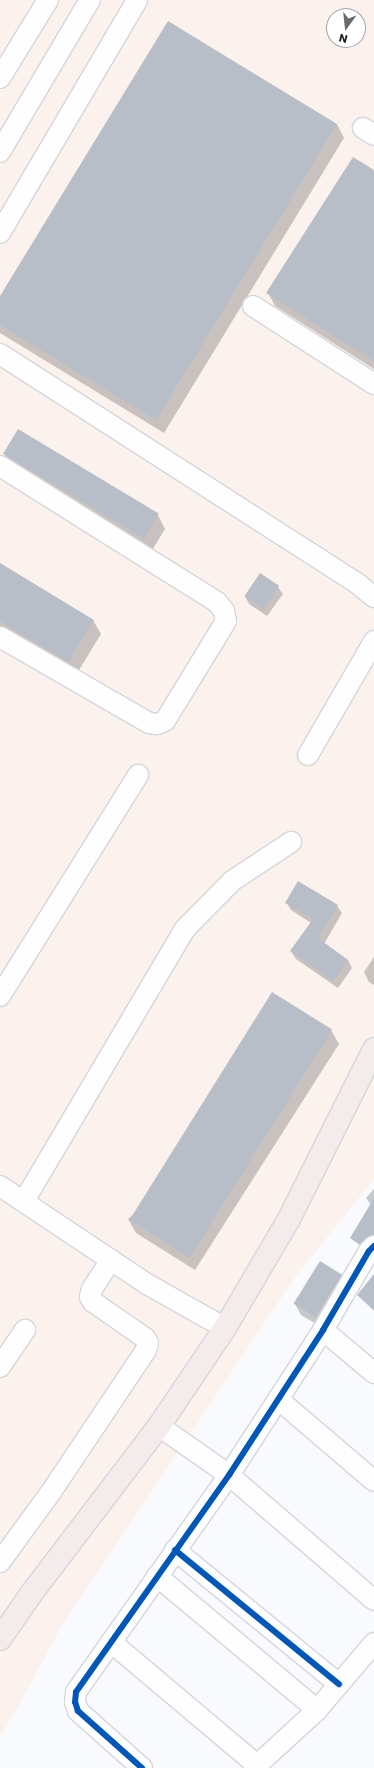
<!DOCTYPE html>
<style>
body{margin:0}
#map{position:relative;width:374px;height:1768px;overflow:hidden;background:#f8fafd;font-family:Poppins,sans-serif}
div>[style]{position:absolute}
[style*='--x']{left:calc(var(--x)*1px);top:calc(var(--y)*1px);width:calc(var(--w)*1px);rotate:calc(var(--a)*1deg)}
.industrial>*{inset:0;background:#fbf2ee}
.shadow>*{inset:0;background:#0003}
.building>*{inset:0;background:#b8bec7;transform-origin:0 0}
.roads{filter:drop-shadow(1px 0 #d5d6d9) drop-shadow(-1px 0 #d5d6d9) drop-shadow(0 1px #d5d6d9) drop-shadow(0 -1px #d5d6d9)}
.minor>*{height:20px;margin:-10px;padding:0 10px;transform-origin:10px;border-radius:10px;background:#fefeff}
.major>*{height:22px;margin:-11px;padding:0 11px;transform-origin:11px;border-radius:11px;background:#f3eceb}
.cycleway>*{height:6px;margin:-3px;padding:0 3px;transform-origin:3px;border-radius:3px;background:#0057b8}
span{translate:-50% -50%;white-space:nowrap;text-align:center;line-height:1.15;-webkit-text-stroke:3px #fff;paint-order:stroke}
.north{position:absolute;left:326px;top:8px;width:40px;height:40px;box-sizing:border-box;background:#fff;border:1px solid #a5a5a6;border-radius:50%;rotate:195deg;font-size:11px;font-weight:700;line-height:16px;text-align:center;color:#1d1e20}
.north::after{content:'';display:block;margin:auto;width:14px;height:18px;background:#6a6b6d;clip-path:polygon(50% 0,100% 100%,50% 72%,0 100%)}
</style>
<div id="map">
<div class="industrial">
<i style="clip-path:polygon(evenodd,0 0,374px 0,374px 1179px,296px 1276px,60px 1629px,13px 1716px,0 1736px,0 0,334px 16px,358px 16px,358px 40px,334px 40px,334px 16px)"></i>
</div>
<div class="shadow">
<i style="clip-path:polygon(337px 124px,344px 138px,164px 433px,0 333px,0 298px)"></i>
<i style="clip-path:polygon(374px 171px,374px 369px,275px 306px,268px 293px)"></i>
<i style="clip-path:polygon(18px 431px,158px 515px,165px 529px,151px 552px,12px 468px,4px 454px)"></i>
<i style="clip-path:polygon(0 564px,93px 620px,101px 634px,76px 675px,0 629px)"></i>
<i style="clip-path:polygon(278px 587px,283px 594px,267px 616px,249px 604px,245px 596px)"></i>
<i style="clip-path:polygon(287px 903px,337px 906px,342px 913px,324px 944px,348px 960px,352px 968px,338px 988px,296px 959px,291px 951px,311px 923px,291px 910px)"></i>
<i style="clip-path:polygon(374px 957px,374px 985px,369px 982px,364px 972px)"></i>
<i style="clip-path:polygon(331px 1030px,339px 1044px,195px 1270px,136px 1233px,128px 1219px)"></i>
<i style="clip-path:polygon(374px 1189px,374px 1240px,369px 1243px,359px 1235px,371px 1205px,366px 1198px)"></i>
<i style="clip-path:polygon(341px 1275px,347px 1286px,323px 1328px,301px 1315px,295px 1304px)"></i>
<i style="clip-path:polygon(374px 1280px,374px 1311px,358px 1295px)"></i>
</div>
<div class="building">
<i style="clip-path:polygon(168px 21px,337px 124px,156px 420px,0 325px,0 296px)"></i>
<i style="clip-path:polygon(353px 157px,374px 170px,374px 361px,266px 293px)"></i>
<i style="left:18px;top:429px;width:164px;height:29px;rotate:31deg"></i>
<i style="clip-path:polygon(0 563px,94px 620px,68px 662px,0 621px)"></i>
<i style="left:260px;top:573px;width:23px;height:28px;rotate:34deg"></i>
<i style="clip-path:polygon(298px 881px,338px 905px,318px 938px,348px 960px,333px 981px,290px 951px,313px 919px,285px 903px)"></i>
<i style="left:272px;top:992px;width:71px;height:269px;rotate:32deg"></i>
<i style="clip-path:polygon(374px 1198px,374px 1235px,366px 1238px,360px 1245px,350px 1238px)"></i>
<i style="left:320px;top:1261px;width:26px;height:50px;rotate:32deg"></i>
<i style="clip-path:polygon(374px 1274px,374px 1310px,357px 1295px)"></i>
</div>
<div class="roads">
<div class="minor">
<i style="--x:0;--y:78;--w:92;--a:-58.4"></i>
<i style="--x:363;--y:128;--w:13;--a:32"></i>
<i style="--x:0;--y:152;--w:177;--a:-59.4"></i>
<i style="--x:0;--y:233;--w:270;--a:-59.5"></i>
<i style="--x:253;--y:306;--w:144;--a:32.8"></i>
<i style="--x:0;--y:354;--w:426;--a:32.7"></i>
<i style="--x:358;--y:584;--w:21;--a:39"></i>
<i style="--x:0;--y:466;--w:256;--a:32.1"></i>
<i style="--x:217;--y:602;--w:11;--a:52"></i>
<i style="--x:224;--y:611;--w:10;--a:79"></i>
<i style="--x:226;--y:621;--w:117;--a:121.4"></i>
<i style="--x:165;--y:721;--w:9;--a:159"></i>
<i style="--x:157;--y:724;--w:8;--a:-173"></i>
<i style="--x:149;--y:723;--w:172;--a:-150"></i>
<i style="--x:308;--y:755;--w:132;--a:-59.9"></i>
<i style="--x:0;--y:996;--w:261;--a:-58"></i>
<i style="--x:0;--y:1186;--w:177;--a:33.7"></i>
<i style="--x:147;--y:1284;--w:90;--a:29.4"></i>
<i style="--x:24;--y:1201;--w:315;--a:-59.4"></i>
<i style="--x:184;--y:930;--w:69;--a:-45.6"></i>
<i style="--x:232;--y:881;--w:71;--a:-33.5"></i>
<i style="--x:323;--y:1330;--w:67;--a:40.1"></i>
<i style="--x:0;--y:1367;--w:45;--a:-56"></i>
<i style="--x:278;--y:1399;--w:126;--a:40.5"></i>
<i style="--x:159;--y:1426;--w:85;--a:35"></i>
<i style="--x:229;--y:1475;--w:191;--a:40.8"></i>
<i style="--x:175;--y:1550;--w:212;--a:39.3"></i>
<i style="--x:0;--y:1562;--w:87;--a:-53.9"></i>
<i style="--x:51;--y:1492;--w:171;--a:-56.2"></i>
<i style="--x:146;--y:1350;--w:7;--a:-74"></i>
<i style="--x:148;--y:1343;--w:6;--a:-121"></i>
<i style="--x:145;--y:1338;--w:63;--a:-145.3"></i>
<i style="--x:93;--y:1302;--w:6;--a:-121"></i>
<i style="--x:90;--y:1297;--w:8;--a:-76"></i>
<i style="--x:92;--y:1289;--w:35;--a:-57"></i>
<i style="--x:157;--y:1576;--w:209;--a:39.9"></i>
<i style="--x:111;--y:1642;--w:191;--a:40.1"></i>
<i style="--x:142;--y:1768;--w:86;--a:-138.3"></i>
<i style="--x:78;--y:1711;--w:9;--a:-108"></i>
<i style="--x:75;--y:1702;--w:10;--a:-84"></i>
<i style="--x:76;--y:1692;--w:266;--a:-54.8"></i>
<i style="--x:229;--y:1475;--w:173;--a:-57"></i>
<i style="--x:323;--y:1330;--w:91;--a:-59.8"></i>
<i style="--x:369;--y:1251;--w:7;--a:-45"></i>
<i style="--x:254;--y:1768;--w:86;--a:-42.6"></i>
<i style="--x:317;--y:1710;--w:88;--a:-49.6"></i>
</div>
<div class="major">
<i style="--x:0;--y:1639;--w:55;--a:-55.4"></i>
<i style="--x:31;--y:1594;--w:211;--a:-52.7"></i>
<i style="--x:159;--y:1426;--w:118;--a:-56"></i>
<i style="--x:225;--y:1328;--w:126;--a:-59.6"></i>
<i style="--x:289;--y:1219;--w:190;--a:-63.4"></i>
</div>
</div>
<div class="cycleway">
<i style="--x:175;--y:1550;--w:212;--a:39.3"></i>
<i style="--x:142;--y:1768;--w:86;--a:-138.3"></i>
<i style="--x:78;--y:1711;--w:9;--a:-108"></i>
<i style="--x:75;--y:1702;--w:10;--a:-84"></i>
<i style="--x:76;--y:1692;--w:266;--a:-54.8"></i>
<i style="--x:229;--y:1475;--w:173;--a:-57"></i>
<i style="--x:323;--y:1330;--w:91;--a:-59.8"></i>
<i style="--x:369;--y:1251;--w:7;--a:-45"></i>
</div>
<div class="north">N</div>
</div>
